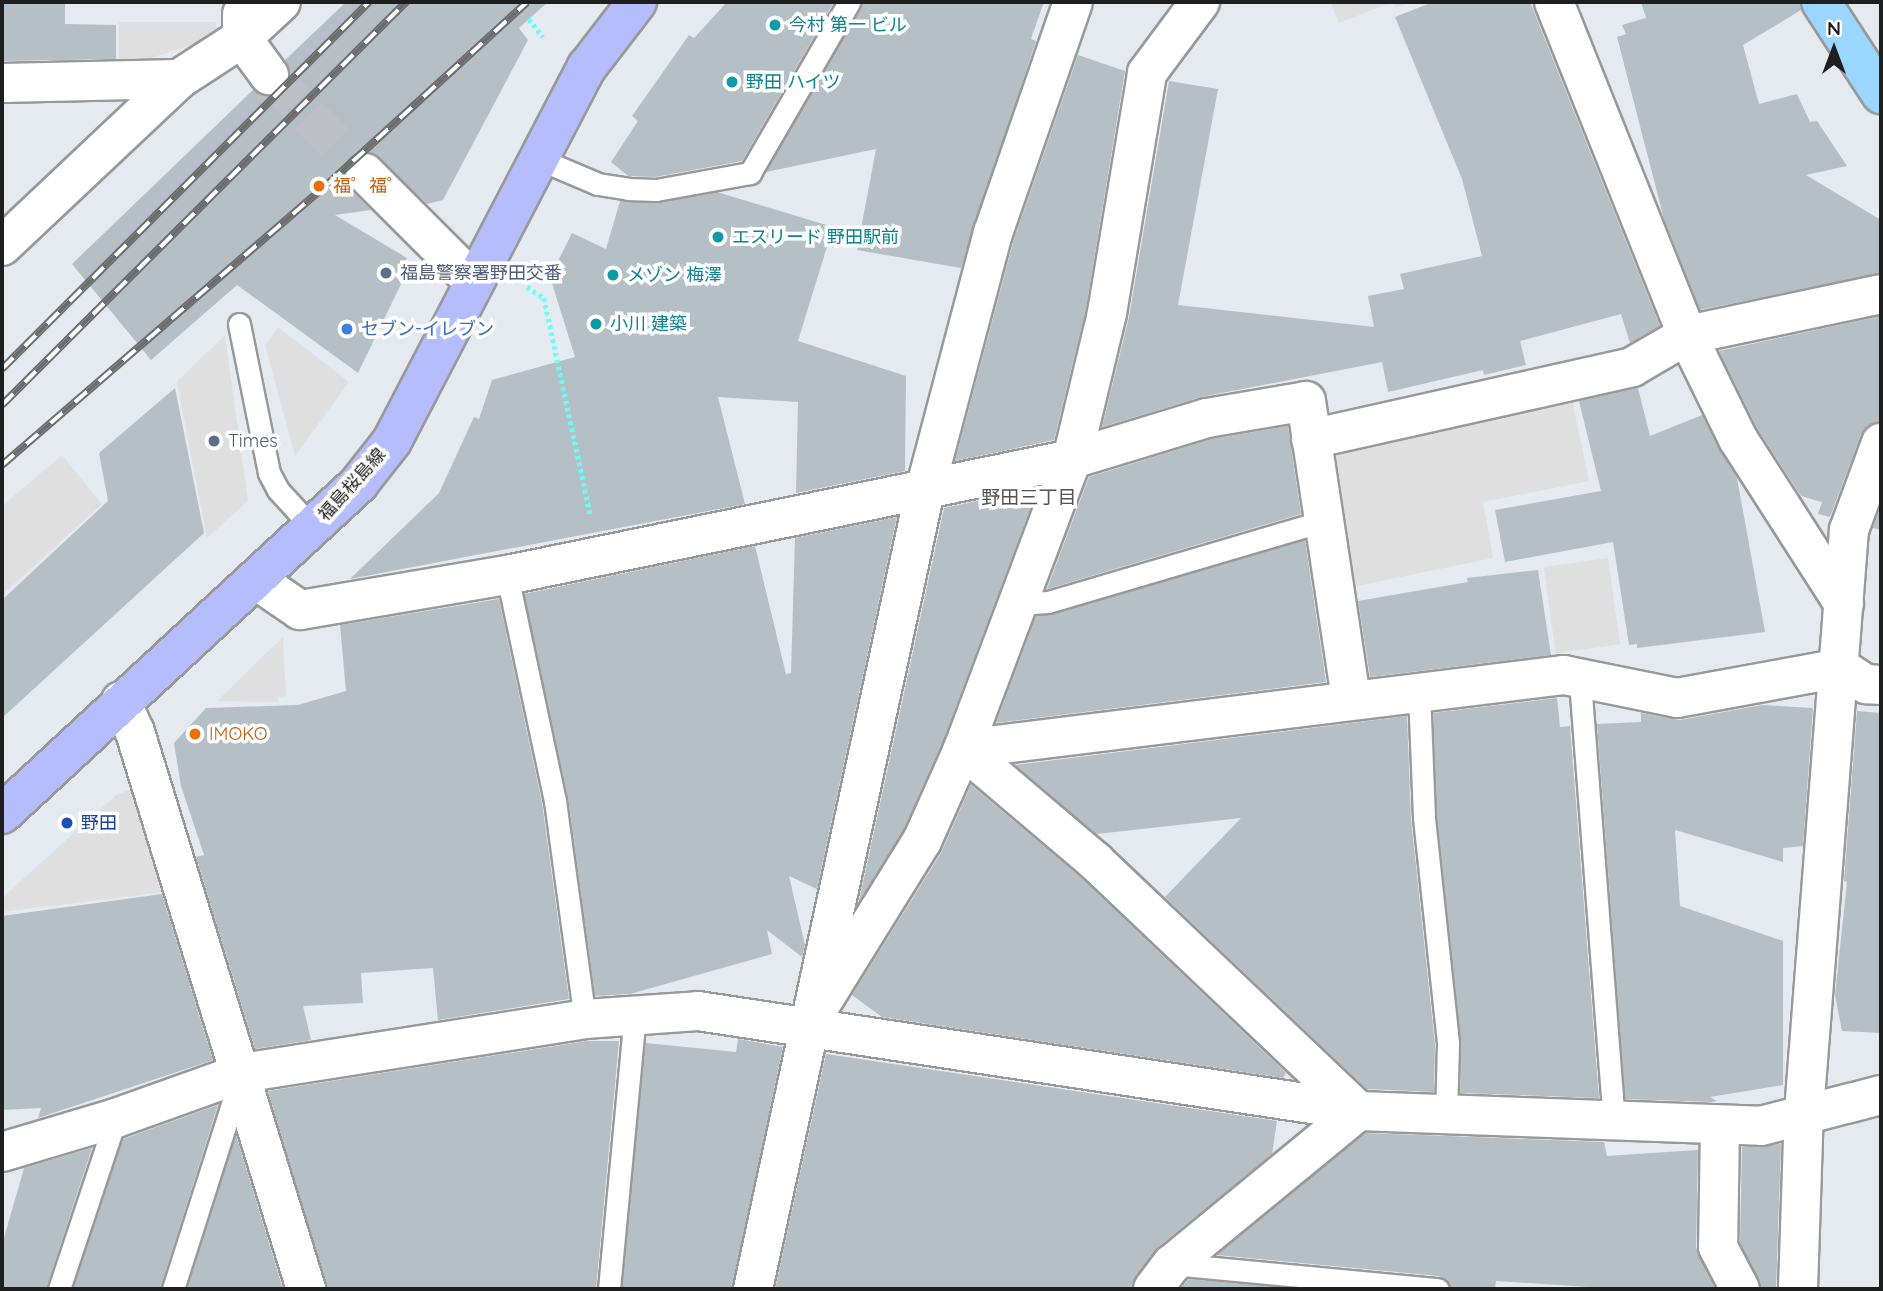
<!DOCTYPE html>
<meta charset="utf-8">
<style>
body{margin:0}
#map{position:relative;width:1883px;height:1291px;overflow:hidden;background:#e4eaf0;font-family:Quicksand,"Noto Sans JP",sans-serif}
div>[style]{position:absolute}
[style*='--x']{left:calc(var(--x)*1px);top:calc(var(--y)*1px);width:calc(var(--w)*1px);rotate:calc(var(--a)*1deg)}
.parking>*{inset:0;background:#dfdfdf;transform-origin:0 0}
.building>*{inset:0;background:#b4c0c5}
.street-tunnel>*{height:38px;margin-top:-19px;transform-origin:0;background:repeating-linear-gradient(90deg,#bdc1c6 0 38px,transparent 0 57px)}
.path>*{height:4.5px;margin-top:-2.25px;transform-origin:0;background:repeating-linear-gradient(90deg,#66fff6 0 3.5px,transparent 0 7px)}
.roads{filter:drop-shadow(2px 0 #999) drop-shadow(-2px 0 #999) drop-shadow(0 2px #999) drop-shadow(0 -2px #999)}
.lane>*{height:21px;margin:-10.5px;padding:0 10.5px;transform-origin:10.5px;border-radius:10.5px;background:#fff}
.street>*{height:38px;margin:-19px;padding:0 19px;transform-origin:19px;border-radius:19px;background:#fff}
.secondary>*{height:38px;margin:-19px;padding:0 19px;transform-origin:19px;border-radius:19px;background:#b5bdfd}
.primary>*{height:38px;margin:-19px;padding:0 19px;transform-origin:19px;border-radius:19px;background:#9ad6ff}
.rail>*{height:8px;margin-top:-4px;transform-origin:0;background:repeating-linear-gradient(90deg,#fff 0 16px,#6d6d6d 0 32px);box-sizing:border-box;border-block:2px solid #6d6d6d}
.dots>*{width:19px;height:19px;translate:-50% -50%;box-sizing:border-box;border:4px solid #fff;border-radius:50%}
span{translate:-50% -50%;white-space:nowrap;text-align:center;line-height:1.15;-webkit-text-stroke:7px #fff;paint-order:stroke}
.culture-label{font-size:18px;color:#0d838f}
.left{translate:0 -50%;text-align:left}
.food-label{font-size:18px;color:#c56008}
.service-label{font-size:18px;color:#4e5e75}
.shop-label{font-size:18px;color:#366cbe}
.street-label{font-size:18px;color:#1f1f1f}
.transit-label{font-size:18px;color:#164399}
.neighbourhood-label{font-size:19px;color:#525252}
.frame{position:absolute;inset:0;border:4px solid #1f1f1f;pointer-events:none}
.north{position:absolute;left:1799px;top:14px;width:70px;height:70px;-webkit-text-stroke:5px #fff;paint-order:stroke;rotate:0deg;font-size:19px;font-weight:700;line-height:28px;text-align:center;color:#1f1f1f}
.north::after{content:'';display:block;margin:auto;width:24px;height:32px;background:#1f1f1f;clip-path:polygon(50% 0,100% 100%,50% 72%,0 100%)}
</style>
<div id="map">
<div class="parking">
<i style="clip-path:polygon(1330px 2px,1411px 2px,1396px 8px,1393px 2px,1339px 23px)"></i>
<i style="clip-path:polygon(119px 22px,216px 22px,217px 37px,119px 68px)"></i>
<i style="clip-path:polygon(278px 327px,349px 382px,295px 456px,265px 345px)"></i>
<i style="clip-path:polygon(225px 335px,248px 501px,207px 538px,177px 382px)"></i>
<i style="clip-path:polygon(1572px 399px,1589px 481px,1483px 502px,1493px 558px,1352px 587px,1325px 447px)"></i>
<i style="clip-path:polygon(62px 455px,102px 504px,2px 595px,2px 506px)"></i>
<i style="left:1608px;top:558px;width:87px;height:65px;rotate:82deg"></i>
<i style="clip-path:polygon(283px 637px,286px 696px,278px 697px,278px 702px,217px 701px)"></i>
<i style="clip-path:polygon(132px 789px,164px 892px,2px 912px,2px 898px,116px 795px)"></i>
</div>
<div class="building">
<i style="clip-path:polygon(2px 2px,65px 2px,65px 24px,116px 25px,116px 59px,2px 61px)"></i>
<i style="clip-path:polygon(346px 2px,548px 2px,519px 28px,528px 40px,443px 200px,427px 204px,371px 152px,359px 152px,344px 167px,349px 188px,371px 210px,335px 215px,407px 258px,395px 277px,402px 282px,358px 373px,237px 285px,151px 360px,72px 264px,253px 90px,271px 97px,282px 92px,291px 73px,285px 60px)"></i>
<i style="clip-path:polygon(727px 2px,834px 2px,742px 161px,655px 177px,628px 176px,611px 162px,638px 121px,632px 116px,689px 35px,694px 38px)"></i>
<i style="clip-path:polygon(862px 2px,1044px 2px,1031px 39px,1036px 41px,961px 268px,857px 250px,876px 149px,766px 172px)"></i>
<i style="clip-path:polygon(1433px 2px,1530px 2px,1660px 326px,1630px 343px,1621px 314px,1520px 341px,1526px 365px,1484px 375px,1483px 370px,1388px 392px,1382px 362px,1201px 397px,1102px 427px,1129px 317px,1169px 81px,1218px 89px,1178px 305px,1374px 327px,1368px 296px,1404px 289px,1400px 274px,1482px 256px,1462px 179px,1395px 17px)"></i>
<i style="clip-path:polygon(1641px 2px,1799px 2px,1801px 10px,1743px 45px,1759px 104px,1797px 94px,1810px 122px,1817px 121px,1847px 166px,1806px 175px,1881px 220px,1881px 273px,1700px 310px,1664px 219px,1617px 37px,1626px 34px,1622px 25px,1646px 18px)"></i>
<i style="clip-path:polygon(1078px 55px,1125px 71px,1086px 309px,1054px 440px,955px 461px,1014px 239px)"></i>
<i style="clip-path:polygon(717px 192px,833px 227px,798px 341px,906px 376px,905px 471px,796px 493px,798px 402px,718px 397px,745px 504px,350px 579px,439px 493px,474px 417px,479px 419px,492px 380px,575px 357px,550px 277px,572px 233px,606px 249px,620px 201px,658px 203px)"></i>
<i style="clip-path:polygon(1881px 316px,1881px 422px,1868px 426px,1861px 435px,1830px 517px,1818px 514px,1822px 502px,1801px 496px,1757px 428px,1719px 351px)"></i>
<i style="clip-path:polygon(175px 388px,204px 533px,2px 718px,2px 600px,108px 501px,99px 453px)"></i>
<i style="clip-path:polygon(1638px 388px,1650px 436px,1702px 415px,1737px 478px,1765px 632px,1637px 648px,1637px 644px,1629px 645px,1613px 542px,1505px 562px,1495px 510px,1601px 491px,1579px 401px)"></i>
<i style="clip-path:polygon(1288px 426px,1301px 514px,1047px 589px,1089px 477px,1212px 439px)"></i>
<i style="clip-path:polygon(1038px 488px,943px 741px,903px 831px,859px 901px,944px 508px)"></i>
<i style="clip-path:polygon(1881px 506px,1881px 530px,1873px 528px)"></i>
<i style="clip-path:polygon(897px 517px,817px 889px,789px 876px,805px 945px,802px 957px,767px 930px,772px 954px,630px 994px,595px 996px,568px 798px,524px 594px,755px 546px,786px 674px,791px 673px,795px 538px)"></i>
<i style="clip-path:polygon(1305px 540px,1326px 682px,996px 723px,1036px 616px)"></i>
<i style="clip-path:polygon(1538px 570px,1551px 655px,1370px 677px,1358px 601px,1468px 582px,1467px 578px)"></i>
<i style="clip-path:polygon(499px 599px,542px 803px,569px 999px,438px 1020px,433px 968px,361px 973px,363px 1003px,303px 1006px,311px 1040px,255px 1049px,196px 857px,204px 855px,181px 786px,174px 743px,206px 708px,298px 705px,346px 691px,340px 625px)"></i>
<i style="clip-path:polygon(1557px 698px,1560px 727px,1570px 726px,1599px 1098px,1460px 1093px,1461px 1043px,1437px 817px,1433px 713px)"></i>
<i style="clip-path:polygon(1762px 705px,1813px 708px,1803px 846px,1783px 848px,1783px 862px,1675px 830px,1680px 906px,1783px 941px,1783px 1085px,1710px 1097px,1717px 1101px,1712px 1102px,1625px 1099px,1597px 724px,1641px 722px,1641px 713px,1680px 720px)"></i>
<i style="clip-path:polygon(1857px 711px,1881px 713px,1881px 1033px,1842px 1031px,1835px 995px,1847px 882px,1844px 881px)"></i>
<i style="clip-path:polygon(1407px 716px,1411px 819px,1435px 1045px,1434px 1092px,1367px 1089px,1165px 897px,1241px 818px,1097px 834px,1015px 765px)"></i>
<i style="clip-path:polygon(971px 785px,1080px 877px,1286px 1073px,1283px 1078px,882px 1017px,852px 995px,941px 853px)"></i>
<i style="clip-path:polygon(162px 894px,213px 1060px,38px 1118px,41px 1108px,2px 1110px,2px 916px)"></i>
<i style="clip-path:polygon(738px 1039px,783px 1047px,732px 1289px,622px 1289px,645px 1043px,736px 1052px)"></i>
<i style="clip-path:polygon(587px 1041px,619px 1041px,596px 1289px,327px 1289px,268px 1091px)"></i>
<i style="clip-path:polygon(826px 1054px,1277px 1121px,1272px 1154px,1158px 1247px,1136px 1276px,1132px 1289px,775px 1289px)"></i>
<i style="clip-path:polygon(218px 1105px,160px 1289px,73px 1289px,123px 1139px)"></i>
<i style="clip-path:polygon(1365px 1133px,1604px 1142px,1607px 1156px,1698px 1150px,1696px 1247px,1715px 1289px,1619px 1289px,1496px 1281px,1495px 1289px,1451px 1289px,1439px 1276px,1217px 1255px)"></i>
<i style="clip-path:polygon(236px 1135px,283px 1289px,187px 1289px)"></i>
<i style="clip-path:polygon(1781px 1144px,1776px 1289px,1762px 1289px,1740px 1242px,1742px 1147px)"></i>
<i style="clip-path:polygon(92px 1148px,46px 1289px,2px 1289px,2px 1245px,24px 1168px)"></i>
<i style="clip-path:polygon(1189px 1279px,1300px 1289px,1180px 1289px)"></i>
</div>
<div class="street-tunnel">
<i style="--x:269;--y:75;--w:137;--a:45.6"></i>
</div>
<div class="path">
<i style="--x:529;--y:19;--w:23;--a:52"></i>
<i style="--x:527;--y:287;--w:20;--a:33"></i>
<i style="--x:544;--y:298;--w:224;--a:77.9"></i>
</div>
<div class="roads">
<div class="lane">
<i style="--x:539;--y:159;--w:64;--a:23"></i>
<i style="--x:598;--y:184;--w:30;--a:9"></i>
<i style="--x:628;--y:189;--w:28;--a:2"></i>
<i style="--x:656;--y:190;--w:96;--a:-10.3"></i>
<i style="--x:750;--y:173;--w:198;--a:-59.9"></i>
<i style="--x:239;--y:324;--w:152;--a:78.6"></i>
<i style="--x:269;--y:473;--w:19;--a:62"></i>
<i style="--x:278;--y:490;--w:52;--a:47.4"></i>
<i style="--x:507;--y:575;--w:231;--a:78"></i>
<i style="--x:555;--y:801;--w:220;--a:82.2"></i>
<i style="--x:1018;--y:604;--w:30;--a:-4"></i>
<i style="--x:1048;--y:602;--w:287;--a:-16.4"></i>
<i style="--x:1580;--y:681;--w:441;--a:85.6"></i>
<i style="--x:1419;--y:692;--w:126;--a:87.7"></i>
<i style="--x:1424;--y:818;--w:227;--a:83.9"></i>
<i style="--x:1448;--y:1044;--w:71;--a:91.6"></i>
<i style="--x:1172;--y:1264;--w:267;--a:5.4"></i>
<i style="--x:59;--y:1289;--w:180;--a:-71.6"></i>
<i style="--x:173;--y:1289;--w:217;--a:-72.3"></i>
<i style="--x:609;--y:1289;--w:276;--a:-84.6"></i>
</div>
<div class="street">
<i style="--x:1554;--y:2;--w:359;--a:68.2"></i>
<i style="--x:1687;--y:335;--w:116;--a:63.9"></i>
<i style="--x:1738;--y:439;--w:196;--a:57.3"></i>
<i style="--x:242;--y:14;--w:24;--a:90"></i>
<i style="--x:242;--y:38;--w:46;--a:53.9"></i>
<i style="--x:2;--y:83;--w:177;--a:-1.3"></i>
<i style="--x:365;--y:173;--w:153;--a:45"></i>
<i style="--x:2;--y:246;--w:243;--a:-43.3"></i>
<i style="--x:179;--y:79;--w:75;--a:-33.1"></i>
<i style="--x:242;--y:38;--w:53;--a:-42.7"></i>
<i style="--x:1311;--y:439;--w:329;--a:-12.6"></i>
<i style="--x:1632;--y:367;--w:64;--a:-30.2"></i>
<i style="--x:1687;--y:335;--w:198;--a:-11.9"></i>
<i style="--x:256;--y:580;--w:53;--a:34.3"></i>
<i style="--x:300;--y:610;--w:210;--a:-9.6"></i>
<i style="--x:507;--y:575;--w:577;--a:-11.6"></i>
<i style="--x:1072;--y:459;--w:141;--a:-16.9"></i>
<i style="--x:1207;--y:418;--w:100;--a:-9.7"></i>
<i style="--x:1306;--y:401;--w:301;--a:81.4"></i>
<i style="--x:121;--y:701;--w:34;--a:66"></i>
<i style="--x:135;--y:732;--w:583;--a:72.93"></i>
<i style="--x:963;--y:749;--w:606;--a:-7.02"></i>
<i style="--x:1564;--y:675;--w:115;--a:11.5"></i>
<i style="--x:1677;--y:698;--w:167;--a:-10.4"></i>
<i style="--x:1841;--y:668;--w:30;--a:33"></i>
<i style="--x:1866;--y:684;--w:15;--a:4"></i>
<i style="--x:963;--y:749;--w:173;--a:40.3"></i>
<i style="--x:1095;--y:861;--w:363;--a:43.5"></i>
<i style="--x:822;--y:1002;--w:190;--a:-58.2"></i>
<i style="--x:922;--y:841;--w:101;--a:-66"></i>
<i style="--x:963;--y:749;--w:310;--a:-69.4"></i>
<i style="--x:1072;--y:459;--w:150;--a:-76.5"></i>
<i style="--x:1107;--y:313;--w:243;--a:-80.5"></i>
<i style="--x:1147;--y:73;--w:89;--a:-53.3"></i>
<i style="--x:1720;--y:1125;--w:122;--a:90.9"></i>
<i style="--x:1718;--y:1247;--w:47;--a:62.4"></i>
<i style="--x:2;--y:1152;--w:119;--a:-16.6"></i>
<i style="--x:116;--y:1118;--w:134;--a:-19.7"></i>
<i style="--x:242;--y:1073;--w:347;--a:-8.9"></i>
<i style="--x:585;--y:1019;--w:113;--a:-4"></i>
<i style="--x:698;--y:1011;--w:668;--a:8.62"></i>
<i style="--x:1358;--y:1111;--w:403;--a:2.1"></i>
<i style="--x:1761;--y:1126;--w:124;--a:-14.5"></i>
<i style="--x:753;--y:1289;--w:817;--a:-77.85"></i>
<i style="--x:925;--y:490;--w:266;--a:-75.2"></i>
<i style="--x:993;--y:233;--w:244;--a:-70.9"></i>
<i style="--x:1153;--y:1289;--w:31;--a:-53"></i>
<i style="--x:1172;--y:1264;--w:241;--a:-39.4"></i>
<i style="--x:1798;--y:1289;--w:177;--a:-88.1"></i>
<i style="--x:1804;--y:1112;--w:584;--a:-85.58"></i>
<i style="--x:1849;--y:530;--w:93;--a:-69.8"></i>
</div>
<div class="secondary">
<i style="--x:2;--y:814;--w:487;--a:-42.8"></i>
<i style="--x:359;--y:483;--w:53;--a:-51.8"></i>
<i style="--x:392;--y:441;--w:422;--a:-62.5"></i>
<i style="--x:587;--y:67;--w:82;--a:-52.4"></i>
</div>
<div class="primary">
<i style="--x:1821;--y:2;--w:110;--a:56.9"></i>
</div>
</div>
<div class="rail">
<i style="--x:2;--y:369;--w:519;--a:-45"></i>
<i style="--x:2;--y:405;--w:571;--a:-44.93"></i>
<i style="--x:2;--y:465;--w:432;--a:-40.8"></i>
<i style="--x:329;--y:183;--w:268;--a:-42.4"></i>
</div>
<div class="dots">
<i style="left:775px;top:25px;background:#0f9aa8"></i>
<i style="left:732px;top:82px;background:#0f9aa8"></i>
<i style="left:319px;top:186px;background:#e8710a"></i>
<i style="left:718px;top:237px;background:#0f9aa8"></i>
<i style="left:386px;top:273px;background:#5c6f8a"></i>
<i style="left:613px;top:275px;background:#0f9aa8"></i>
<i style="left:596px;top:324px;background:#0f9aa8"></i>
<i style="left:347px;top:329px;background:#3f7fe0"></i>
<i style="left:214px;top:441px;background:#5c6f8a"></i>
<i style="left:195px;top:734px;background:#e8710a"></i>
<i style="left:67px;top:823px;background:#1a4fb4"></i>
</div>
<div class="culture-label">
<span class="left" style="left:789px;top:25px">今村 第一 ビル</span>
<span class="left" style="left:746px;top:82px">野田 ハイツ</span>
<span class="left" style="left:732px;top:237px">エスリード 野田駅前</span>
<span class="left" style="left:627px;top:275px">メゾン 梅澤</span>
<span class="left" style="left:610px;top:324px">小川 建築</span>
</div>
<div class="food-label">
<span class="left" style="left:333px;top:186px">福゜福゜</span>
<span class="left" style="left:209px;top:734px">IMOKO</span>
</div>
<div class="service-label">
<span class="left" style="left:400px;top:273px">福島警察署野田交番</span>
<span class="left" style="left:228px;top:441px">Times</span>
</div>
<div class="shop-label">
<span class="left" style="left:361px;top:329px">セブン-イレブン</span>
</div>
<div class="street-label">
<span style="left:352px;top:485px;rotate:-48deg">福島桜島線</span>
</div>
<div class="transit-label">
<span class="left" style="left:81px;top:823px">野田</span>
</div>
<div class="neighbourhood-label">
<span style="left:1029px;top:498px">野田三丁目</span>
</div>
<div class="frame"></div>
<div class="north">N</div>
</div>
